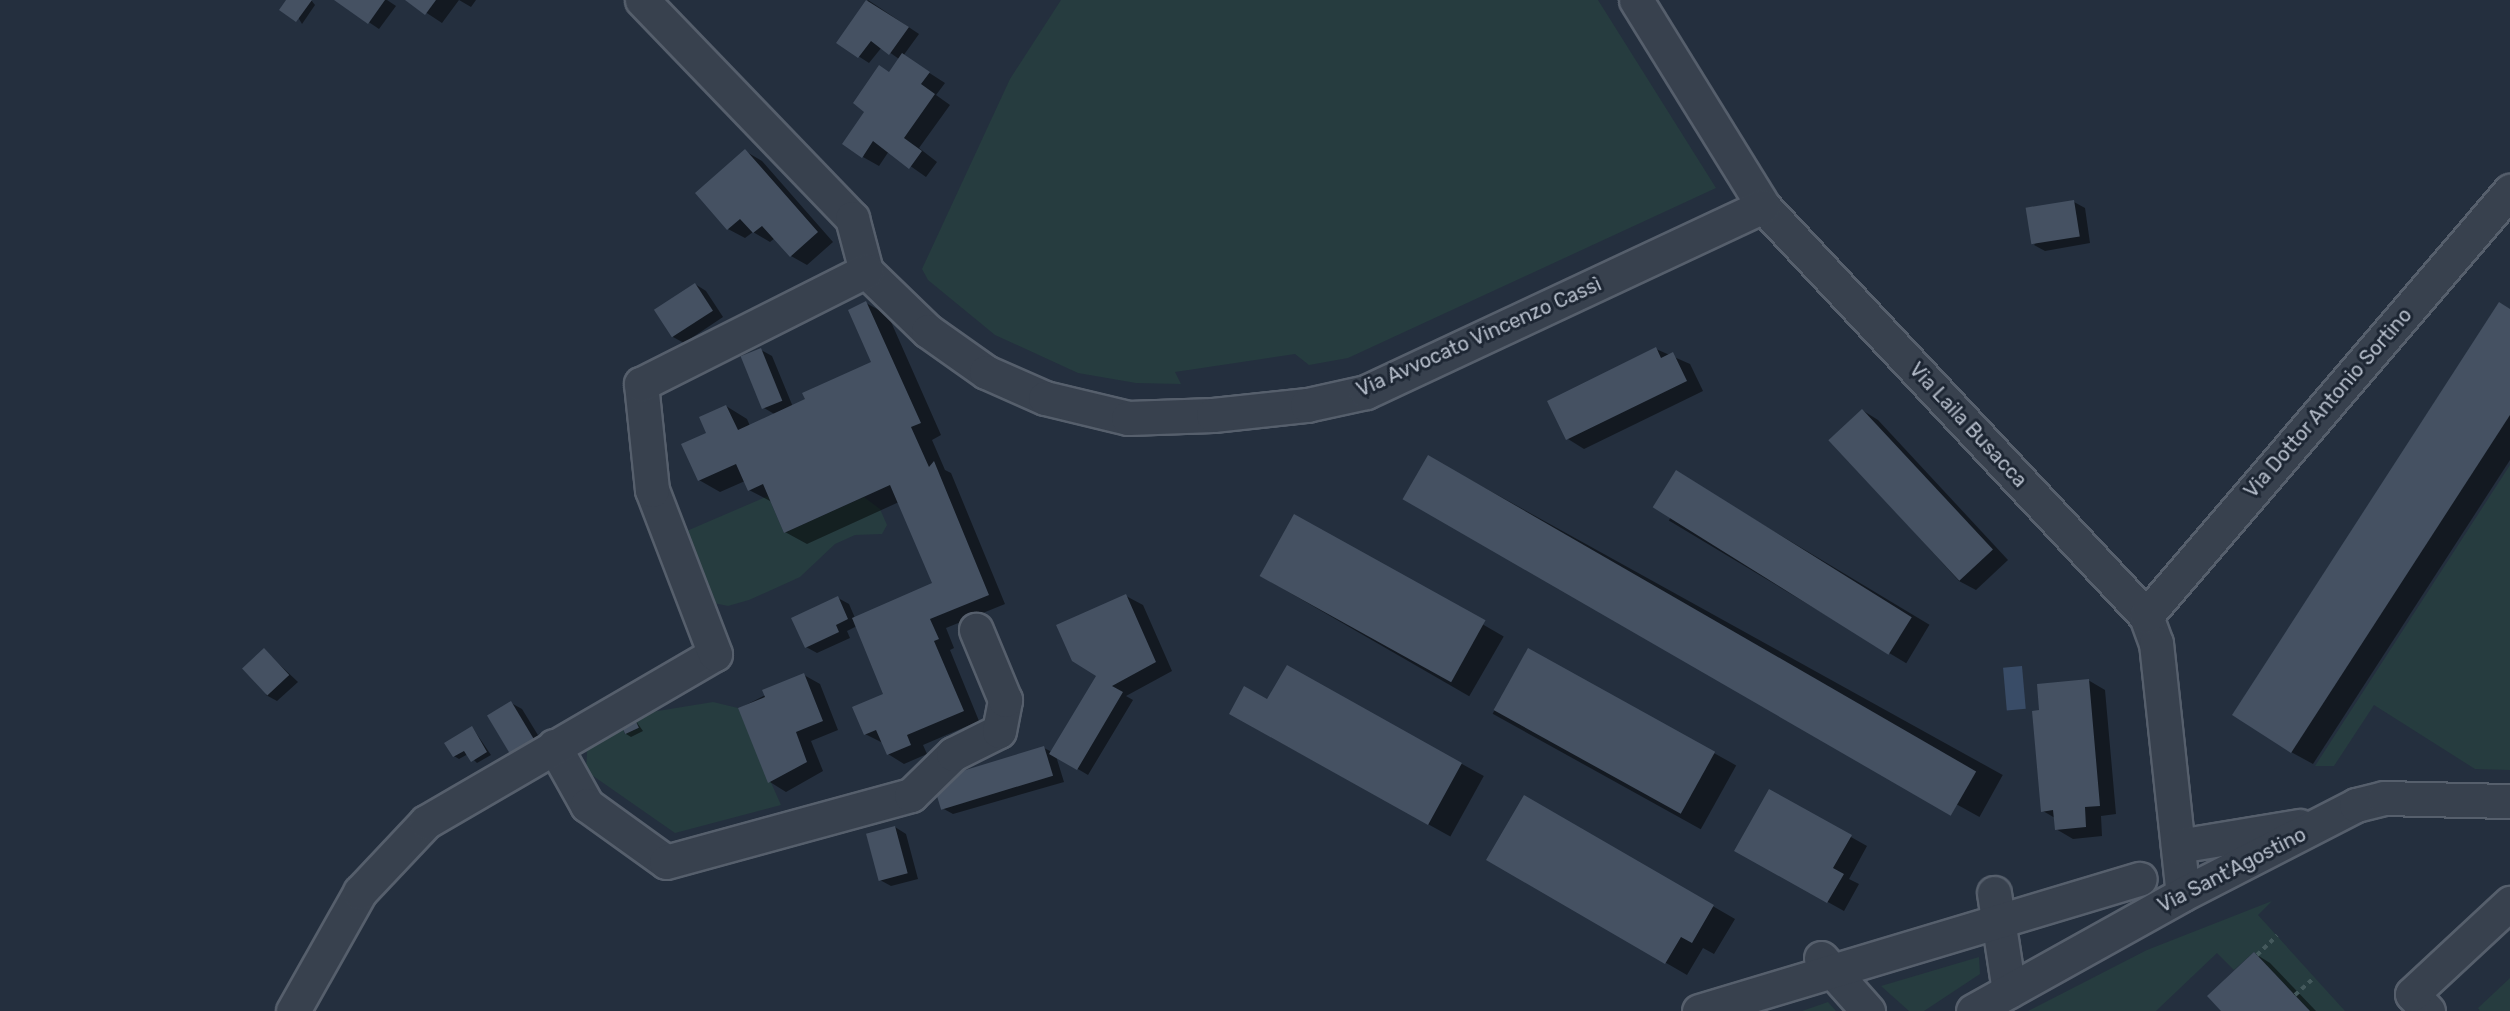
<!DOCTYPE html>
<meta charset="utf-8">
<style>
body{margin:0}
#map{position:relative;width:2510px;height:1011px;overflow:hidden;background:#242f3e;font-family:Rubik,sans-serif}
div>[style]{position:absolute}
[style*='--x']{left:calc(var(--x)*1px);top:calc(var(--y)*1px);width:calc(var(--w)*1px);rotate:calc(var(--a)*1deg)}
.green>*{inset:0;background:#263c3f}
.water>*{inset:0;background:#394c67;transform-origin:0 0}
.shadow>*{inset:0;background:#0007;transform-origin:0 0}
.building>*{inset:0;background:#455162;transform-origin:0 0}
.path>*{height:4px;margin-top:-2px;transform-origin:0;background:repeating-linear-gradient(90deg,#44595c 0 4.5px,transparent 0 9px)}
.roads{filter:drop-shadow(2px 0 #565f6c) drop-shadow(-2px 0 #565f6c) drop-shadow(0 2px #565f6c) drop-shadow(0 -2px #565f6c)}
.minor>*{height:33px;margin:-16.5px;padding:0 16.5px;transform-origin:16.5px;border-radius:16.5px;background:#38414e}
span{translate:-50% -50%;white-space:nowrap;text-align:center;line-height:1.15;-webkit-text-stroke:6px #1d2633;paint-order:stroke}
.street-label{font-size:20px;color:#b4bcc9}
</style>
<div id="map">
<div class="green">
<i style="clip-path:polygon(1061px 0,1598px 0,1716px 188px,1348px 358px,1309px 365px,1295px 354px,1175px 372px,1181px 384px,1136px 383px,1078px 373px,995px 335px,928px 280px,922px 269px,1010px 79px)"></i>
<i style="clip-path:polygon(2510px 465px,2510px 770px,2475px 769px,2374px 705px,2334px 766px,2315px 766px)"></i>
<i style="clip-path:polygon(768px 496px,784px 533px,864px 497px,880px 509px,887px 525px,882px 534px,855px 535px,835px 544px,800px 577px,749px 600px,728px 606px,709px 602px,682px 533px)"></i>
<i style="clip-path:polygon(713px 702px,738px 708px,781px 805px,675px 833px,586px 771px,588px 736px,619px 721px,625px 734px,639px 728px,633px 715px)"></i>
<i style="clip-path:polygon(2272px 901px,2258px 915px,2345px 1011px,2310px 1011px,2254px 952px,2234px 970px,2217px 953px,2156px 1011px,2028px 1011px,2147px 950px)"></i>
<i style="clip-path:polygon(1979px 957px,1980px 974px,1924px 1011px,1909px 1011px,1881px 986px)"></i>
<i style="clip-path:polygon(2510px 978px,2510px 1011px,2480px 1011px,2478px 1008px)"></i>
<i style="clip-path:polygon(1828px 1002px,1836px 1011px,1802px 1011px)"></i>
</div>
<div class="water">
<i style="left:2022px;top:666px;width:43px;height:19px;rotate:85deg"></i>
</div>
<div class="shadow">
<i style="clip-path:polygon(288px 0,311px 0,315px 5px,302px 24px)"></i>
<i style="clip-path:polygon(336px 0,387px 0,396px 6px,379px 29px)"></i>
<i style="clip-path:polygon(407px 0,476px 0,471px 7px,459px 0,442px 23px)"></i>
<i style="clip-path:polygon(868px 0,919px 34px,903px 56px,945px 83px,936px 95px,950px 105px,919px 148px,937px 162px,926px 177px,889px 151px,879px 166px,863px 157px,890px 73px,899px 59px,882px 47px,869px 63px,838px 43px)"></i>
<i style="clip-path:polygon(745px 151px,762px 161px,833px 242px,807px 265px,791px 256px,775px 238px,770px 242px,753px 232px,745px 238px,728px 229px,697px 193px)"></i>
<i style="clip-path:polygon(2074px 202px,2085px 208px,2090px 243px,2045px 251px,2034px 245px)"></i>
<i style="clip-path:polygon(695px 284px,706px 291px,723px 317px,684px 343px,673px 337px)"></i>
<i style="clip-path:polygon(866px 303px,888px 315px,941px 435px,932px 440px,945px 470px,951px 473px,1005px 604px,946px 628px,954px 648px,950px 650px,979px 721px,923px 745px,927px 754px,904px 764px,888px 754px,883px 743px,865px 734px,885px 695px,857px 626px,847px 631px,850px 638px,817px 653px,806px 647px,838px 598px,849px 604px,855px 618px,934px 584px,899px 502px,807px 544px,785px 532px,772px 502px,749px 490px,745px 481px,720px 492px,699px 480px,708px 433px,726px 406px,747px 419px,750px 426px,776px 415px,764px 408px,761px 350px,772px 356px,793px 407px,873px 362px)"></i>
<i style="clip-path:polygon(2510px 310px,2510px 460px,2313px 764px,2291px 752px)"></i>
<i style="clip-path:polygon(1656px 349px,1690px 364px,1703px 391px,1584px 449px,1568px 439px,1549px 401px)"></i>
<i style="clip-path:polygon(1862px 410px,1878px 420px,2008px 560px,1976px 590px,1959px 581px,1830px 440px)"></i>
<i style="left:1429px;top:457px;width:656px;height:48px;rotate:29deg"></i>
<i style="left:1692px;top:482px;width:277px;height:45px;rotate:31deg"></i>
<i style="left:1295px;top:516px;width:241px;height:69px;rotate:30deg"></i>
<i style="clip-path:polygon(1126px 596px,1143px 605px,1172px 671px,1126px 696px,1133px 700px,1088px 775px,1056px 756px,1064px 782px,953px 814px,942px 808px,1044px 748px,1052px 752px,1096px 678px)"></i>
<i style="clip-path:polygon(264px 650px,298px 682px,277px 701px,266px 695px)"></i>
<i style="left:1528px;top:650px;width:238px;height:73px;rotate:29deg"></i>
<i style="left:1287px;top:667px;width:225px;height:69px;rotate:29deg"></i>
<i style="clip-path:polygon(804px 675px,820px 684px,838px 730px,811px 741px,823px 771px,786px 792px,770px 782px,740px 708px)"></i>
<i style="clip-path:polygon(2088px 680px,2105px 690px,2116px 814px,2101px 816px,2102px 836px,2073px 839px,2056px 829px,2055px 818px,2043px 811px,2041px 711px)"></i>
<i style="clip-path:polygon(511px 703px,522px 709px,544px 745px,522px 759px,511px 752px)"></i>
<i style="clip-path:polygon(633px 717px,643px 731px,631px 737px,626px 734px)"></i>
<i style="clip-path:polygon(472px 727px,491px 755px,477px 763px,468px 754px,459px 759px,454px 756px)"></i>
<i style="clip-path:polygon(1769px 791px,1867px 846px,1849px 879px,1859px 884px,1844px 911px,1736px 851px)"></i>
<i style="clip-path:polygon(1524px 797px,1735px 919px,1714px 954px,1703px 948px,1687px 975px,1488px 860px)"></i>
<i style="clip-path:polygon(895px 827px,906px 834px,918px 879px,891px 886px,880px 880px)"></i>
<i style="clip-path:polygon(2254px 953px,2270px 963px,2316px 1011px,2223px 1011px)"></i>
</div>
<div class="building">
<i style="clip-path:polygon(286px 0,312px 0,296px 22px,279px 10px)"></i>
<i style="clip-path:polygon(334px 0,385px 0,368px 24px)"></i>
<i style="clip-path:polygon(405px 0,436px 0,425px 15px)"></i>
<i style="clip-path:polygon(866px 0,909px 27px,889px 55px,871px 41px,858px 58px,836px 43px)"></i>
<i style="clip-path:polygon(902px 53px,930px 72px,921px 84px,935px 94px,904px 138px,922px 151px,909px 169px,873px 141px,862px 158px,842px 144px,864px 112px,853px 103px,879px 65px,889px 72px)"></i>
<i style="clip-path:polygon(745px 149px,818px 232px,790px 257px,762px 226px,753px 233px,740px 219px,727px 230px,695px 193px)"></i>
<i style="left:2074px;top:200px;width:37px;height:49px;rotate:81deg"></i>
<i style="left:695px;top:283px;width:33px;height:49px;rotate:57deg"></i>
<i style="clip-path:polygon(866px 301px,921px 423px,911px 427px,929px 467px,934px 461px,989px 595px,930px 619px,939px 639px,934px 641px,964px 711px,907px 735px,911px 745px,887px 755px,876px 730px,864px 735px,852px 707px,883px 694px,852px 618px,932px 583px,890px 485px,784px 533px,763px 484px,748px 491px,736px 464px,698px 481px,681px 444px,706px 433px,699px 417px,726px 405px,738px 430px,805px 399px,802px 393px,871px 362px,848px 310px)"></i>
<i style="clip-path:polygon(2499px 302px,2510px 309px,2510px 415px,2291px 753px,2232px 715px)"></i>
<i style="clip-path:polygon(1656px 347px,1661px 358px,1673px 352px,1687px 381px,1566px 440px,1547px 401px)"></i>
<i style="left:761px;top:348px;width:57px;height:22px;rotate:68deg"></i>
<i style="left:1862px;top:409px;width:192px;height:46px;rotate:47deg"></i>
<i style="left:1428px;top:455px;width:633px;height:51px;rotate:30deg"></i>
<i style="left:1676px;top:470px;width:278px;height:44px;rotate:32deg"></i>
<i style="left:1294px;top:514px;width:219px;height:71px;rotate:29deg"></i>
<i style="clip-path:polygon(1126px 594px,1156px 662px,1112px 686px,1123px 692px,1077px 770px,1049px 754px,1096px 676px,1072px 661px,1056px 625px)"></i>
<i style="clip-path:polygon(838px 596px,848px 619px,836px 625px,839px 632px,805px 648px,791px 618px)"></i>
<i style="left:264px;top:648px;width:37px;height:30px;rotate:47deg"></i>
<i style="left:1528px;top:648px;width:214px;height:71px;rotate:29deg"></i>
<i style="clip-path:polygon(1287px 665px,1462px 763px,1428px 825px,1229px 714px,1244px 686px,1267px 699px)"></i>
<i style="clip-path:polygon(804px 673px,823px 721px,796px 732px,807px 762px,768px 783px,738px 708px,765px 697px,762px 690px)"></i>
<i style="clip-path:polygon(2089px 679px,2100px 806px,2085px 807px,2086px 827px,2055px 830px,2053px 810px,2041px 812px,2032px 711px,2039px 710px,2037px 684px)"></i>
<i style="left:511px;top:701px;width:44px;height:28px;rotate:59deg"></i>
<i style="left:633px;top:715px;width:14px;height:15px;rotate:65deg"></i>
<i style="clip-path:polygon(472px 726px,487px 752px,471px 762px,464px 751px,453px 757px,444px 743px)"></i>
<i style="left:1044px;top:746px;width:31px;height:117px;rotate:73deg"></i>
<i style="clip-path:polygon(1769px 789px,1852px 835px,1833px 868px,1844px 874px,1827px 903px,1734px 851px)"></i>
<i style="clip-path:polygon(1524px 795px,1714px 905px,1692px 943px,1681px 937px,1665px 964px,1486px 860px)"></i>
<i style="left:895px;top:826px;width:49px;height:30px;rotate:75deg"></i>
<i style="clip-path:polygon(2254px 952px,2257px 955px,2310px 1011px,2221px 1011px,2207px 996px)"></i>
</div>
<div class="path">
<i style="--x:2257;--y:955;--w:28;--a:-44"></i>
<i style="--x:2295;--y:995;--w:25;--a:-42"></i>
</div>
<div class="roads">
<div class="minor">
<i style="--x:642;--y:0;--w:303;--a:46.1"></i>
<i style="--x:852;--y:218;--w:55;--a:75.2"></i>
<i style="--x:1636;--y:0;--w:242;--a:58.3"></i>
<i style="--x:1763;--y:206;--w:561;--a:46.95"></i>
<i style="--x:2146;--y:616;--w:29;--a:70"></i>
<i style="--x:2156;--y:643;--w:252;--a:83.9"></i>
<i style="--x:866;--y:271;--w:86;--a:44.1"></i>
<i style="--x:928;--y:331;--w:71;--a:35.3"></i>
<i style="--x:986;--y:372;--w:64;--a:23.8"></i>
<i style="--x:1045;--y:398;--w:85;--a:13.5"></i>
<i style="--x:1128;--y:418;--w:85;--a:-2"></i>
<i style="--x:1213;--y:415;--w:95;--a:-6.1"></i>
<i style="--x:1307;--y:405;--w:60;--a:-12.4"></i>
<i style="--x:1366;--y:392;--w:438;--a:-25.1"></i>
<i style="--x:2146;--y:616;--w:560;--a:-49.42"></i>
<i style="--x:554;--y:746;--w:68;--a:60.8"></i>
<i style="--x:587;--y:805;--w:97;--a:35.8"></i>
<i style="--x:666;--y:862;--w:254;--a:-15.3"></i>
<i style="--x:911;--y:795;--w:59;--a:-44.3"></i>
<i style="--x:953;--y:754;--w:51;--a:-26.6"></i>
<i style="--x:999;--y:731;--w:32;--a:-79"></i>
<i style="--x:1005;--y:700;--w:76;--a:-112.5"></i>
<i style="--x:2178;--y:846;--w:123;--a:-9.4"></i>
<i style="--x:1994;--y:893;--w:99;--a:81.3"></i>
<i style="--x:1821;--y:958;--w:71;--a:48.4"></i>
<i style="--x:293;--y:1011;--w:137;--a:-60.6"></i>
<i style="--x:360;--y:892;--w:96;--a:-46.7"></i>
<i style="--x:426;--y:822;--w:334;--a:-30.2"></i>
<i style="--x:715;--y:654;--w:176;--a:-111"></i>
<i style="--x:652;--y:490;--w:107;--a:-95.9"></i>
<i style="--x:641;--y:384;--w:252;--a:-26.7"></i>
<i style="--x:1699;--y:1011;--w:460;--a:-16.7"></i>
<i style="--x:1973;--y:1011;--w:240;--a:-29.1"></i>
<i style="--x:2183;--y:894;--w:195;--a:-27.2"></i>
<i style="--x:2356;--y:805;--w:29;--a:-14"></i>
<i style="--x:2384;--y:798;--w:126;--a:1.4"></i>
<i style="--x:2428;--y:1011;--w:23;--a:-133"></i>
<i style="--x:2412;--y:994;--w:134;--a:-42.9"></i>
</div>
</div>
<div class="street-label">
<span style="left:1479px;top:337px;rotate:-24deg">Via Avvocato Vincenzo Cassì</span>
<span style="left:2328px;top:403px;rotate:-49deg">Via Dottor Antonio Sortino</span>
<span style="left:1968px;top:425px;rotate:47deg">Via Laila Busacca</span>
<span style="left:2232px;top:870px;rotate:-27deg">Via Sant'Agostino</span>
</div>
</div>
